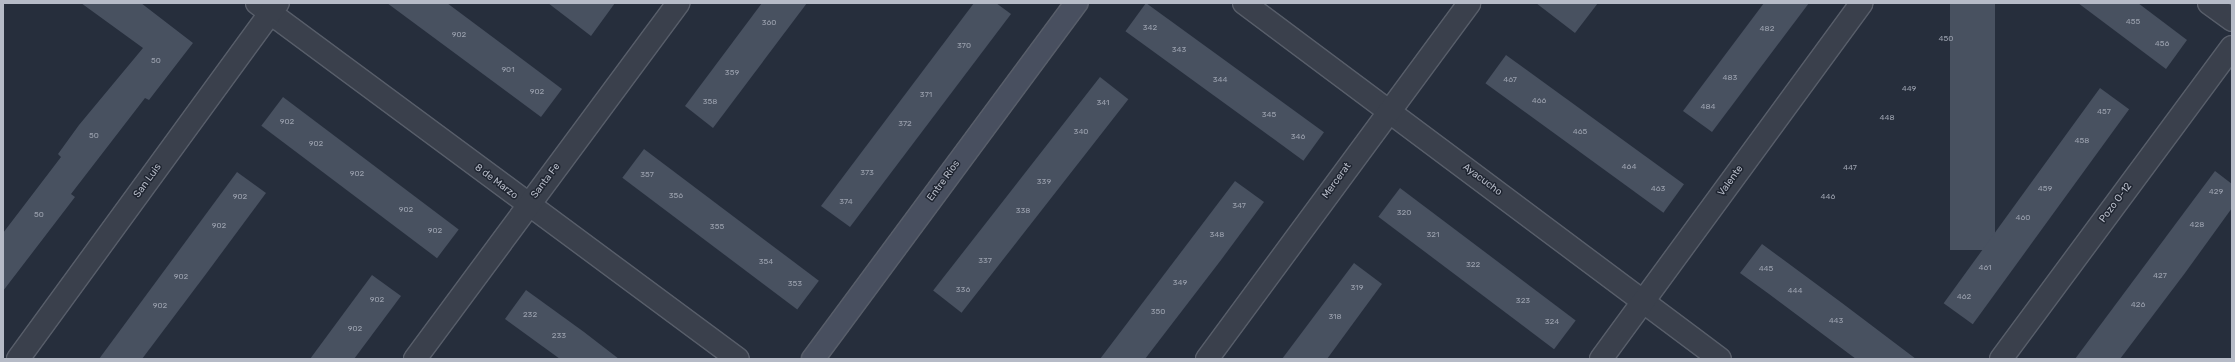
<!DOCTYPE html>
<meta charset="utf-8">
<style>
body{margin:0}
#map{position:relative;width:2235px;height:362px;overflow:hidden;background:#262e3c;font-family:Rubik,sans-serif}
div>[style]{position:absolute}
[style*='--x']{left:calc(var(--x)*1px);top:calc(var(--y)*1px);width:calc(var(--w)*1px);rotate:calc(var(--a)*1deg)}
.building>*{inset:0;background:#485160;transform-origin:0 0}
.roads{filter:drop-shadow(1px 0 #585e6a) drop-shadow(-1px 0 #585e6a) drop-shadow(0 1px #585e6a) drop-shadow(0 -1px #585e6a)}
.street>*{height:22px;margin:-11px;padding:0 11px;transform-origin:11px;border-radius:11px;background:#3a404c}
.secondary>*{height:22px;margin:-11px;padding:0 11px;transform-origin:11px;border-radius:11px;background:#484f5f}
span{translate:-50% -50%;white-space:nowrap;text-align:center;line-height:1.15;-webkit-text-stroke:3px #1f2531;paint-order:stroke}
.number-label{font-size:8px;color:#9aa0ad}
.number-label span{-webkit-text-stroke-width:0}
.street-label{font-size:10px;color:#b6bbc7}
.frame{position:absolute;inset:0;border:4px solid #b6bbc7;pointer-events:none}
</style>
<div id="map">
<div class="building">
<i style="clip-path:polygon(81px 3px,141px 3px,193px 43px,149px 100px,145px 98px,71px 194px,75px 197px,3px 291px,3px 233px,61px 157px,58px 154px,79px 125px,143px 48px)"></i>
<i style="clip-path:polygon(387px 3px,447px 3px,562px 89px,541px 117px)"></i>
<i style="clip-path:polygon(548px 3px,615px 3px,591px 36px)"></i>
<i style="clip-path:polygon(762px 3px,807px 3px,713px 128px,685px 106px)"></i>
<i style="clip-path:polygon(974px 3px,996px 3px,1011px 14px,850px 227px,821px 206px)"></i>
<i style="left:1146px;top:3px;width:220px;height:35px;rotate:36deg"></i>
<i style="clip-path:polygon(1536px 3px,1598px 3px,1575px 33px)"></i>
<i style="clip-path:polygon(1764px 3px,1809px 3px,1712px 132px,1683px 111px)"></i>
<i style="left:1950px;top:3px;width:45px;height:247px"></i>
<i style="clip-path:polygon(2078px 3px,2138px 3px,2187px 40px,2166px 69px)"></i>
<i style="left:1506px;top:55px;width:220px;height:35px;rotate:36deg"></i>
<i style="left:1100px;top:77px;width:36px;height:271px;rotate:38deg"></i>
<i style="left:2100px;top:88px;width:36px;height:266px;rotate:36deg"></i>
<i style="left:283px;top:97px;width:220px;height:36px;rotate:37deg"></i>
<i style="left:644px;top:149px;width:219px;height:36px;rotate:37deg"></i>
<i style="clip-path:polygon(2215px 171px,2232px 184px,2232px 208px,2185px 273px,2120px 359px,2075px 359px)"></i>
<i style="clip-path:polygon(237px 172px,266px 193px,206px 274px,142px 359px,99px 359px)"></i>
<i style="clip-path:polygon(1235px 181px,1264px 202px,1221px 260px,1145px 359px,1100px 359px)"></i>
<i style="left:1400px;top:188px;width:220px;height:36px;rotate:37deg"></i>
<i style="clip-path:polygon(1762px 244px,1842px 303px,1916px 359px,1856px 359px,1769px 294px,1740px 273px)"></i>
<i style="clip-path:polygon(1354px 263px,1382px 284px,1327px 359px,1282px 359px)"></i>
<i style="clip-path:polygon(372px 275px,401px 296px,354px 359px,310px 359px)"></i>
<i style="clip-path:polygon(526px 290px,584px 332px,619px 359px,560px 359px,505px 319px)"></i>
</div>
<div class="roads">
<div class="street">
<i style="--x:257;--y:3;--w:598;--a:36.51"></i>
<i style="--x:1244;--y:3;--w:594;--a:36.79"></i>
<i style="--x:2209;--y:3;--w:29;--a:36"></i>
<i style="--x:18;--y:359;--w:441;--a:-53.9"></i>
<i style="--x:415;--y:359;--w:443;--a:-53.5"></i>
<i style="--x:1207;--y:359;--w:442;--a:-53.6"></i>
<i style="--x:1601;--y:359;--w:441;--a:-53.8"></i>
<i style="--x:2001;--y:359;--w:388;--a:-53.5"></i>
</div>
<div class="secondary">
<i style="--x:813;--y:359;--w:443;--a:-53.5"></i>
</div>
</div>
<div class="number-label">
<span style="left:2133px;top:22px">455</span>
<span style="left:769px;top:23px">360</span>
<span style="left:1150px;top:28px">342</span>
<span style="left:1767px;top:29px">482</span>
<span style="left:459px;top:35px">902</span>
<span style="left:1946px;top:39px">450</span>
<span style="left:2162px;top:44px">456</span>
<span style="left:964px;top:46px">370</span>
<span style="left:1179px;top:50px">343</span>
<span style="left:156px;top:61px">50</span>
<span style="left:508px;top:70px">901</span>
<span style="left:732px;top:73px">359</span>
<span style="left:1730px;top:78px">483</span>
<span style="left:1220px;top:80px">344</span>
<span style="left:1510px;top:80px">467</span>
<span style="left:1909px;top:89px">449</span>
<span style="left:537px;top:92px">902</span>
<span style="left:926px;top:95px">371</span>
<span style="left:1539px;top:101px">466</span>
<span style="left:710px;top:102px">358</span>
<span style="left:1103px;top:103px">341</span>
<span style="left:1708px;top:107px">484</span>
<span style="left:2104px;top:112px">457</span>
<span style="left:1269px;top:115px">345</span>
<span style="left:1887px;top:118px">448</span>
<span style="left:287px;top:122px">902</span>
<span style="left:905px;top:124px">372</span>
<span style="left:1081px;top:132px">340</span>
<span style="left:1580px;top:132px">465</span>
<span style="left:94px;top:136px">50</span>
<span style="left:1298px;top:137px">346</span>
<span style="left:2082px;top:141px">458</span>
<span style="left:316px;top:144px">902</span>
<span style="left:1629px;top:167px">464</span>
<span style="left:1850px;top:168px">447</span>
<span style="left:867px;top:173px">373</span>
<span style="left:357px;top:174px">902</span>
<span style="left:647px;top:175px">357</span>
<span style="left:1044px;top:182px">339</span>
<span style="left:1658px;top:189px">463</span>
<span style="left:2045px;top:189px">459</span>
<span style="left:2216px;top:192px">429</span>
<span style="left:676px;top:196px">356</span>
<span style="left:240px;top:197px">902</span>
<span style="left:1828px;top:197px">446</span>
<span style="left:846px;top:202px">374</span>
<span style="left:1239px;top:206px">347</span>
<span style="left:406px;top:210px">902</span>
<span style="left:1023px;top:211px">338</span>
<span style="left:1404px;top:213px">320</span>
<span style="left:39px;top:215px">50</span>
<span style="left:2023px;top:218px">460</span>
<span style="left:2197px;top:225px">428</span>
<span style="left:219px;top:226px">902</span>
<span style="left:717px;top:227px">355</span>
<span style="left:435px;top:231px">902</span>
<span style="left:1217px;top:235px">348</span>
<span style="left:1433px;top:235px">321</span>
<span style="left:985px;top:261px">337</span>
<span style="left:766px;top:262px">354</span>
<span style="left:1473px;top:265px">322</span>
<span style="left:1985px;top:268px">461</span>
<span style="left:1766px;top:269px">445</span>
<span style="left:2160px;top:276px">427</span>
<span style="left:181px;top:277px">902</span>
<span style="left:1180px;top:283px">349</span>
<span style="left:795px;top:284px">353</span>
<span style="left:1357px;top:288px">319</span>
<span style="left:963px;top:290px">336</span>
<span style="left:1795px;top:291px">444</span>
<span style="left:1964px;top:297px">462</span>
<span style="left:377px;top:300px">902</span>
<span style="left:1523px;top:301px">323</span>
<span style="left:2138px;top:305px">426</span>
<span style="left:160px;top:306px">902</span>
<span style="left:1158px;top:312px">350</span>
<span style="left:530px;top:315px">232</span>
<span style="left:1335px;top:317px">318</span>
<span style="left:1836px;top:321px">443</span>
<span style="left:1552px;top:322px">324</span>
<span style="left:355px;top:329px">902</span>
<span style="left:559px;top:336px">233</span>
</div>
<div class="street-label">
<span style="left:1482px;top:180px;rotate:37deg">Ayacucho</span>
<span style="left:148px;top:181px;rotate:-54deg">San Luis</span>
<span style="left:546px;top:181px;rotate:-53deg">Santa Fe</span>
<span style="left:944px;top:181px;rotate:-54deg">Entre Ríos</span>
<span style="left:1337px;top:181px;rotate:-54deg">Mercerat</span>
<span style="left:1731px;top:181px;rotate:-54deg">Valente</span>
<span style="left:496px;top:182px;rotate:37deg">8 de Marzo</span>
<span style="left:2116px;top:203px;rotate:-53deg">Pozo O-12</span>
</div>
<div class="frame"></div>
</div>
